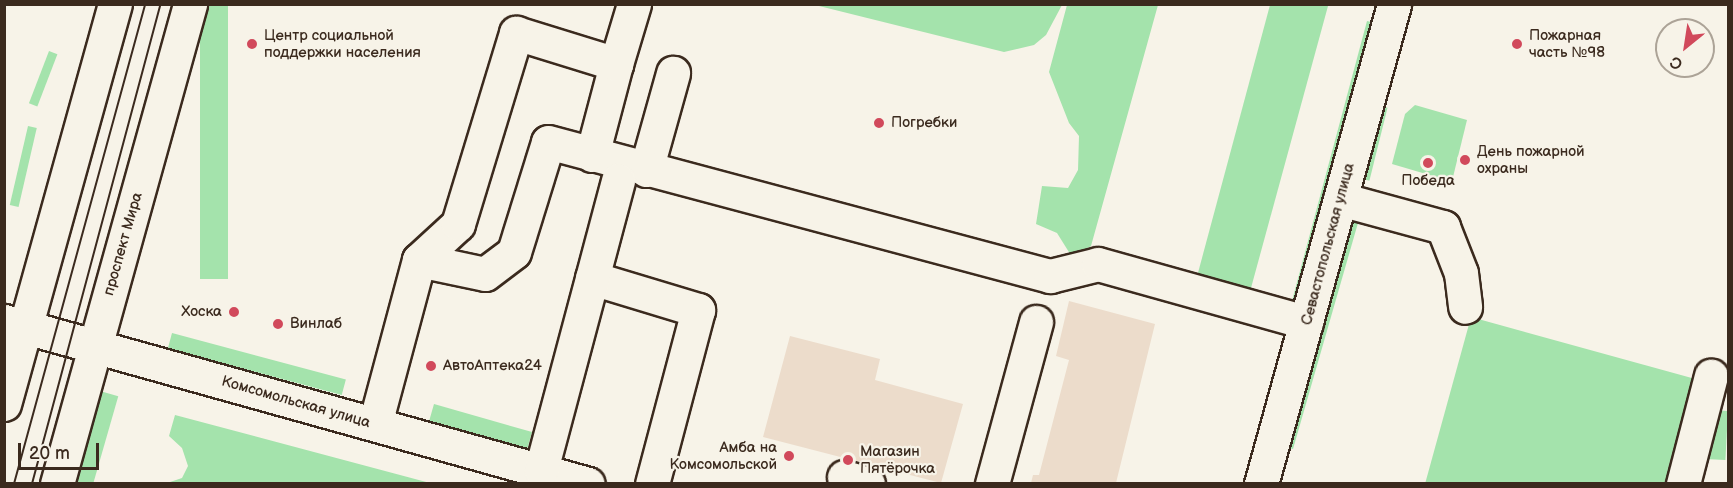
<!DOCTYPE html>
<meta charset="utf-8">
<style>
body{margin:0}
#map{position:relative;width:1733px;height:488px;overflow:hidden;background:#f7f3e8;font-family:"Balsamiq Sans",sans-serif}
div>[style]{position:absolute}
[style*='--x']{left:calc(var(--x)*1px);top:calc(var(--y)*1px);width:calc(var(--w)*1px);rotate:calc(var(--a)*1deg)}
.built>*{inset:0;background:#ecdccb}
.green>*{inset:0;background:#a4e3ac;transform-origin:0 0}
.roads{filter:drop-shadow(2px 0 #3b2a1e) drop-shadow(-2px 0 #3b2a1e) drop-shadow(0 2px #3b2a1e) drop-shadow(0 -2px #3b2a1e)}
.minor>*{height:33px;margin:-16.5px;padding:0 16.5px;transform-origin:16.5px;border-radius:16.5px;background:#f7f3e8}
.major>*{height:33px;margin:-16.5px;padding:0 16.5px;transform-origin:16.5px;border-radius:16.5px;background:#f7f3e8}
.tram>*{height:1.5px;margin:-0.75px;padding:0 0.75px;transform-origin:0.75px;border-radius:0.75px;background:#3b2a1e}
.dots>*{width:16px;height:16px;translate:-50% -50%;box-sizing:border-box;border:3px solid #f7f3e8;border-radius:50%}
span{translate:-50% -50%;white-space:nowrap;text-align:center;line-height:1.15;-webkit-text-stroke:4.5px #f7f3e8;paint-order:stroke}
.poi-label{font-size:15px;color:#3b2a1e}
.left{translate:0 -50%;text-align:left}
.right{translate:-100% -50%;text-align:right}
.street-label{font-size:15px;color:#3b2a1e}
.frame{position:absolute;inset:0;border:6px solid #3b2a1e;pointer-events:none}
.north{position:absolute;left:1655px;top:18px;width:60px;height:60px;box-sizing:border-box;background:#f7f3e8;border:2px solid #aca397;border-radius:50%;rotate:210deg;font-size:16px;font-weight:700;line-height:24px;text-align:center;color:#3b2a1e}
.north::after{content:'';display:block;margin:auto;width:21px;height:27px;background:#d1495b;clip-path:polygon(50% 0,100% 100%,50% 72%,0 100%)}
.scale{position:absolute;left:18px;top:443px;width:81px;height:27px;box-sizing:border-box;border:3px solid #3b2a1e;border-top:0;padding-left:8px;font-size:18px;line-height:21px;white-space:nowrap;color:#3b2a1e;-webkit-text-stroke:4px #f7f3e8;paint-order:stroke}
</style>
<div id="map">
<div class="built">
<i style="clip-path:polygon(1069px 301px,1155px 324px,1116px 483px,1031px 483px,1033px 475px,1039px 475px,1069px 360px,1056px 356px)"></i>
<i style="clip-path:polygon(790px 336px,880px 359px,875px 380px,963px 404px,941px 483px,763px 437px)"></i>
</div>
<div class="green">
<i style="clip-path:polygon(1320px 4px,1328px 6px,1248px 299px,1195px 284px,1270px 5px)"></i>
<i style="left:200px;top:5px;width:28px;height:274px"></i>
<i style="clip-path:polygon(815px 5px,1062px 5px,1046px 35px,1034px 45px,1004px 52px)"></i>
<i style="clip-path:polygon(1067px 5px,1158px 5px,1091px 246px,1072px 257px,1057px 233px,1036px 224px,1042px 186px,1068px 188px,1078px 170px,1079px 136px,1069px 123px,1049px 72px)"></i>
<i style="left:1367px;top:21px;width:11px;height:300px;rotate:15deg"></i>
<i style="left:49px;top:51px;width:9px;height:56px;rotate:21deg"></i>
<i style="left:1372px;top:104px;width:16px;height:75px;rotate:14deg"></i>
<i style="clip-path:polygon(1415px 105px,1467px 120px,1453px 177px,1443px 179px,1392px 164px,1405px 114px)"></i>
<i style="left:28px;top:126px;width:9px;height:81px;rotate:13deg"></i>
<i style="clip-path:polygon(1360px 216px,1293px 449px,1277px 445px,1338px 224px)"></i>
<i style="clip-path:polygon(1471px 317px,1699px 380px,1671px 483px,1425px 484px)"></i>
<i style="left:172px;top:333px;width:180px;height:16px;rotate:15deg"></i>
<i style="left:100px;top:391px;width:19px;height:97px;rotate:16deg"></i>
<i style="left:434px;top:404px;width:102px;height:20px;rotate:16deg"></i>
<i style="left:1708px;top:410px;width:20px;height:49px;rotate:3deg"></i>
<i style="clip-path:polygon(175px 415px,430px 483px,143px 483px,167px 483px,182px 478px,188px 466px,182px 448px,169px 436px)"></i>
</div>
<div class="roads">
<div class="minor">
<i style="--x:592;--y:155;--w:94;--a:-75.2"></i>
<i style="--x:646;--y:170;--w:101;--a:-74.4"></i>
<i style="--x:1340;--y:199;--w:107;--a:15.2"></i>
<i style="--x:1443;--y:227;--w:49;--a:68.6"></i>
<i style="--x:1461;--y:273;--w:34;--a:83"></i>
<i style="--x:419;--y:260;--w:67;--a:12"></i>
<i style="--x:485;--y:274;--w:36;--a:-37"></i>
<i style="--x:514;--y:252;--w:115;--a:-72.8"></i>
<i style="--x:548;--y:142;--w:520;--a:14.95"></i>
<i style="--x:1050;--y:276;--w:49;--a:-14"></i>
<i style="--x:1098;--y:264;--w:216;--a:15.6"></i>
<i style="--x:592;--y:278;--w:111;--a:16.8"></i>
<i style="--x:698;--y:310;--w:180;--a:104.8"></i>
<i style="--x:4;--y:321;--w:606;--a:15.59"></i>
<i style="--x:375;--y:424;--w:170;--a:-75"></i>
<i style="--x:419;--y:260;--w:53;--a:-42.7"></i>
<i style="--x:458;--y:224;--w:200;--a:-73.1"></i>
<i style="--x:516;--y:33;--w:105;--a:17.2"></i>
<i style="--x:616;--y:64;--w:63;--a:-73.3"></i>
<i style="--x:541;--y:470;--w:300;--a:-75.1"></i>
<i style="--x:844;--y:477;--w:25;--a:16"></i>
<i style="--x:992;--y:484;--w:168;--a:-74.8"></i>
<i style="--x:1261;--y:484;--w:498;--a:-74.5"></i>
<i style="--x:1683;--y:484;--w:112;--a:-75.5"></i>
</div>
<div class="major">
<i style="--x:4;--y:404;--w:415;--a:-74.5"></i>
<i style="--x:57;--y:484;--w:498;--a:-74.5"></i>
</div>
</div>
<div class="tram">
<i style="--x:14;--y:484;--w:498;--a:-74.7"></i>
<i style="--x:32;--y:484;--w:497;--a:-75"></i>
</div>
<div class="dots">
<i style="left:252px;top:44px;background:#d1495b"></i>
<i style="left:1517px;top:44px;background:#d1495b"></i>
<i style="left:879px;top:123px;background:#d1495b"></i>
<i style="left:1465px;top:160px;background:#d1495b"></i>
<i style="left:1428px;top:163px;background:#d1495b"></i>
<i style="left:234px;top:312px;background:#d1495b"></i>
<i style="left:278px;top:324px;background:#d1495b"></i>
<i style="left:431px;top:366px;background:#d1495b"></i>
<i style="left:789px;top:456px;background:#d1495b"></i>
<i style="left:848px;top:460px;background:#d1495b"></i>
</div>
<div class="poi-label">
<span class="left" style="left:264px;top:44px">Центр социальной<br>поддержки населения</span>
<span class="left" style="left:1529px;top:44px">Пожарная<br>часть №98</span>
<span class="left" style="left:891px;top:123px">Погребки</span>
<span class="left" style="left:1477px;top:160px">День пожарной<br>охраны</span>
<span style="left:1428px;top:181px">Победа</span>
<span class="right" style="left:222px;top:312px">Хоска</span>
<span class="left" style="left:290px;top:324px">Винлаб</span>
<span class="left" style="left:443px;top:366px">АвтоАптека24</span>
<span class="right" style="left:777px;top:456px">Амба на<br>Комсомольской</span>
<span class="left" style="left:860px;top:460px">Магазин<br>Пятёрочка</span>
</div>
<div class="street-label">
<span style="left:123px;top:244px;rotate:-74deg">проспект Мира</span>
<span style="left:1328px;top:244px;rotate:-75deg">Севастопольская улица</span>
<span style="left:296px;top:402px;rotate:16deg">Комсомольская улица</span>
</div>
<div class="frame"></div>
<div class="north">С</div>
<div class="scale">20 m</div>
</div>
